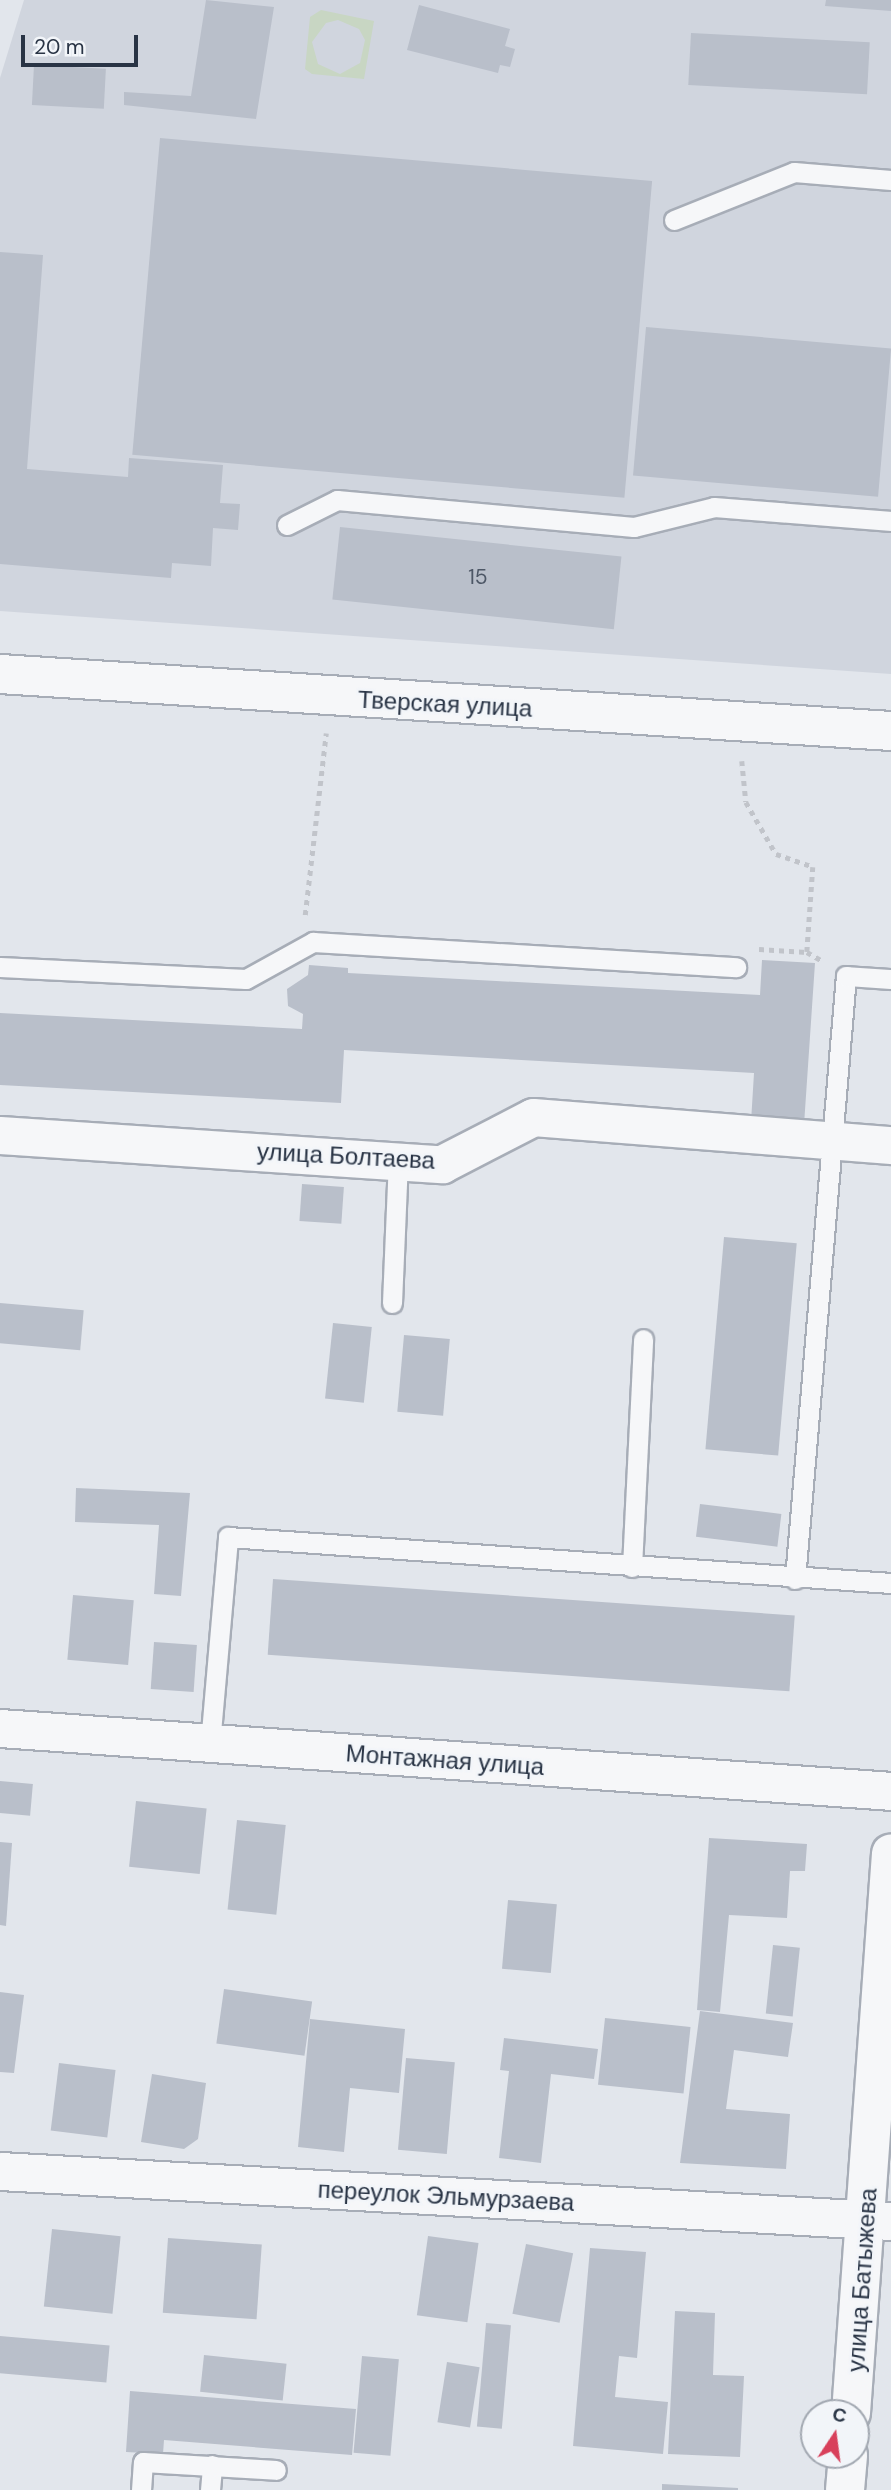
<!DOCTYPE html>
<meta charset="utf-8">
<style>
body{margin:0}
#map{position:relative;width:891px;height:2490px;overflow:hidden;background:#e2e6ec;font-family:"DM Sans",sans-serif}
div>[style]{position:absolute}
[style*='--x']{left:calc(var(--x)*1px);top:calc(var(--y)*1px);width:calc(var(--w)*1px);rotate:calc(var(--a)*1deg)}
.built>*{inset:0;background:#d0d5de}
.green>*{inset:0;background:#c8d6c3}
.building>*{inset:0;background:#b9bfca;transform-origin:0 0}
.path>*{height:4.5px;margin-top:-2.25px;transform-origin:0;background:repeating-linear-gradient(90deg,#c1c4ca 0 5px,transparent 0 10px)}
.roads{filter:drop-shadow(2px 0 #a7adb7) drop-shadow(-2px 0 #a7adb7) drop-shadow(0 2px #a7adb7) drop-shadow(0 -2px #a7adb7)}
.service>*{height:19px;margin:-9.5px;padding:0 9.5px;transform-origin:9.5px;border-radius:9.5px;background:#f6f7f9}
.minor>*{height:37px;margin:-18.5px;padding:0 18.5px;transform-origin:18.5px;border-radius:18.5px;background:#f6f7f9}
.tertiary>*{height:38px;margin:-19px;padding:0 19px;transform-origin:19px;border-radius:19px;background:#f6f7f9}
span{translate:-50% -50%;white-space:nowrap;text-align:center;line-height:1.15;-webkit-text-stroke:5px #f2f5f9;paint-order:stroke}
.number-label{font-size:21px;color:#4d5766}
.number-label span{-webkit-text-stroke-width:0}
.street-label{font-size:24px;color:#293445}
.north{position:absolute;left:800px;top:2399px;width:70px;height:70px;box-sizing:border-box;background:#f2f5f9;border:2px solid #a2a8b1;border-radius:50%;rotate:13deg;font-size:19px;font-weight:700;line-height:28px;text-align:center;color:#293445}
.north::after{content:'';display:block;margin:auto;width:24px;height:32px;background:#d8405b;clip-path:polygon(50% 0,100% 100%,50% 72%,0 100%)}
.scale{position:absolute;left:21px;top:35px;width:117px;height:32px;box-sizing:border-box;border:4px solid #293445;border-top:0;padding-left:9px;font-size:21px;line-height:24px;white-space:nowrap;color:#293445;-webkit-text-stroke:5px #f2f5f9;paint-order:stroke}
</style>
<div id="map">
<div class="built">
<i style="clip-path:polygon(24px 0,891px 0,891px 674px,0 611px,0 78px)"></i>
</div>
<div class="green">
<i style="clip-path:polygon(evenodd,321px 10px,374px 21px,364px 79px,312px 74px,305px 69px,310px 17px,321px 10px,338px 20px,359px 29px,365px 40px,360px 63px,340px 74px,318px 64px,312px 42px,326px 23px,338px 20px)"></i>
</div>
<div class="building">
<i style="clip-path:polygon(206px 0,274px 7px,256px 119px,124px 105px,124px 92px,191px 96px)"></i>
<i style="clip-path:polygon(826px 0,891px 0,891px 11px,825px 6px)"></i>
<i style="clip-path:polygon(419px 5px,510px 29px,505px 46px,515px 49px,510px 67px,500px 65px,498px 73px,407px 50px)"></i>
<i style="left:691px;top:33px;width:179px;height:52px;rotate:3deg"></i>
<i style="left:34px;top:65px;width:72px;height:40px;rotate:3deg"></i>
<i style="left:160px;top:138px;width:494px;height:318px;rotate:5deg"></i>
<i style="clip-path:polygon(0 252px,43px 255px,27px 469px,128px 477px,129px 458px,223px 465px,220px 503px,240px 504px,238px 530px,213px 528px,211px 566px,172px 563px,171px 578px,0 564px)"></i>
<i style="left:646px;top:327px;width:246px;height:149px;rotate:5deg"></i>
<i style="left:340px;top:527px;width:283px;height:73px;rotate:6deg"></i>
<i style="clip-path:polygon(762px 960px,815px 963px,804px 1125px,751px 1122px,754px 1073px,344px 1050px,341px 1103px,0 1085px,0 1013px,302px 1029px,303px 1014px,288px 1006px,287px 989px,308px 975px,309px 965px,348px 968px,348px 973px,760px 995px)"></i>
<i style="left:302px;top:1184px;width:42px;height:37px;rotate:4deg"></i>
<i style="left:724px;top:1237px;width:73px;height:213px;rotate:5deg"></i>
<i style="left:0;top:1303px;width:84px;height:40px;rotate:5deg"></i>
<i style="left:333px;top:1323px;width:39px;height:76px;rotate:6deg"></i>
<i style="left:404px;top:1335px;width:46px;height:77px;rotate:5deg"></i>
<i style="clip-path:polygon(76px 1488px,190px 1493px,181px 1596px,154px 1594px,159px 1525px,75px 1522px)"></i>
<i style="left:700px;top:1504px;width:82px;height:33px;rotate:7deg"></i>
<i style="left:273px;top:1579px;width:523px;height:76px;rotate:4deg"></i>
<i style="left:73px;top:1595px;width:61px;height:65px;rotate:5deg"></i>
<i style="left:154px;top:1642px;width:43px;height:47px;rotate:4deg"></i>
<i style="left:0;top:1781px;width:33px;height:32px;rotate:5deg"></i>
<i style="left:136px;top:1801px;width:71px;height:66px;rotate:6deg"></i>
<i style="left:237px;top:1820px;width:49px;height:90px;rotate:6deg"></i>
<i style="clip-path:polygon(709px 1838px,807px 1844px,805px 1871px,790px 1871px,787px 1918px,729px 1915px,720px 2012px,697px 2010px)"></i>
<i style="clip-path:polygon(0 1842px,12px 1843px,6px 1926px,0 1925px)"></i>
<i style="left:508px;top:1900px;width:49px;height:69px;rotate:5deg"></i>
<i style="left:773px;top:1945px;width:27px;height:69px;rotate:6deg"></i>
<i style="left:224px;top:1989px;width:89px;height:55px;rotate:8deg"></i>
<i style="clip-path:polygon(0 1992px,24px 1995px,14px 2073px,0 2072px)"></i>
<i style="clip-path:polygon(700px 2011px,793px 2023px,788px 2057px,734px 2050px,726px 2109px,790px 2114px,786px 2169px,680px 2163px)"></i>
<i style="left:605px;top:2018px;width:86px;height:67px;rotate:6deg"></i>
<i style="clip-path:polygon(310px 2019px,405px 2029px,399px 2093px,350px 2088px,344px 2152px,298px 2147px)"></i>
<i style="clip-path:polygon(504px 2038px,598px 2049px,594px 2079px,551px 2074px,541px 2163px,499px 2158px,509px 2071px,500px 2070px)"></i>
<i style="left:406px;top:2058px;width:49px;height:92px;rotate:5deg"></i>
<i style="left:59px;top:2063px;width:57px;height:68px;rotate:7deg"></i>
<i style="clip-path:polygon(152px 2074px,206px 2083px,198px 2139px,184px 2149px,141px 2142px)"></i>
<i style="left:52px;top:2229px;width:69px;height:78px;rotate:6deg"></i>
<i style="left:428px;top:2236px;width:51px;height:80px;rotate:8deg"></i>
<i style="left:168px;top:2238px;width:94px;height:75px;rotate:4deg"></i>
<i style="left:526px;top:2244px;width:48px;height:71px;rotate:11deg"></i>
<i style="clip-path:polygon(590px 2248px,646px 2252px,637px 2358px,619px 2356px,615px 2397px,668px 2402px,663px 2454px,573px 2446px)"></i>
<i style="clip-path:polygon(675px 2311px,715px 2313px,713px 2375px,744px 2376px,740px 2457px,668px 2454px)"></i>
<i style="left:486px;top:2323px;width:25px;height:104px;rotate:5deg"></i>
<i style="left:0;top:2336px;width:110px;height:37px;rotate:5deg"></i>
<i style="left:204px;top:2355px;width:83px;height:37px;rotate:6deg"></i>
<i style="left:362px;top:2356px;width:37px;height:97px;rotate:5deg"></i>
<i style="left:447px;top:2362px;width:33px;height:61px;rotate:9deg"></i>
<i style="clip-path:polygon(130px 2391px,356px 2409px,352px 2455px,164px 2440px,163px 2454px,126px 2452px)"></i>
<i style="clip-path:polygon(662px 2484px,738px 2488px,738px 2490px,662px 2490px)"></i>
</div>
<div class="path">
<i style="--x:742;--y:761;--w:41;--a:84.4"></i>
<i style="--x:746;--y:802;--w:60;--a:60"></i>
<i style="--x:776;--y:854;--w:39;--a:19"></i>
<i style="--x:813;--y:867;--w:85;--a:94"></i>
<i style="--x:305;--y:915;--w:183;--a:-83.4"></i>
<i style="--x:759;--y:949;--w:48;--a:3.6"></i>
<i style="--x:807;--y:952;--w:16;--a:30"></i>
</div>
<div class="roads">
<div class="service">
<i style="--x:674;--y:220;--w:129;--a:-21.8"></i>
<i style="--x:794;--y:172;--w:97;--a:4.7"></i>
<i style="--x:287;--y:525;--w:56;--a:-26.6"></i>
<i style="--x:337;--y:500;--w:298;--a:5.2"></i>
<i style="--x:634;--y:527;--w:82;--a:-14"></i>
<i style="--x:714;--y:507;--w:178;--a:4.5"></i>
<i style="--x:0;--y:967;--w:246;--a:2.8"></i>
<i style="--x:246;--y:979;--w:77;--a:-28.9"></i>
<i style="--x:313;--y:942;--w:424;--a:3.4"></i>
<i style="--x:392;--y:1303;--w:142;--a:-87.6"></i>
<i style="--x:632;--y:1567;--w:228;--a:-87.2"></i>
<i style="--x:795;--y:1579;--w:605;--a:-85.17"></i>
<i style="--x:846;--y:976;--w:45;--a:3.8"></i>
<i style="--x:210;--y:1744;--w:208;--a:-85"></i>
<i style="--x:228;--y:1537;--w:665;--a:3.97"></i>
<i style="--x:141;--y:2490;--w:28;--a:-86"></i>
<i style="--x:143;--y:2462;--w:133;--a:3.4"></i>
<i style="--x:210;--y:2490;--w:25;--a:-85"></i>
</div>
<div class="minor">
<i style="--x:0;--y:1135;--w:443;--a:3.8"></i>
<i style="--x:442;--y:1164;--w:102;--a:-27.3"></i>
<i style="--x:533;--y:1117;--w:359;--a:4.5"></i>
<i style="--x:0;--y:1728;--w:893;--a:4.04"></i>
<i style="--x:0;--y:2171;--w:892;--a:3.21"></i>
</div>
<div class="tertiary">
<i style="--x:0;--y:674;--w:893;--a:3.66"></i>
<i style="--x:851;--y:2413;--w:561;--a:-85.91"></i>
<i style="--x:845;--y:2490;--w:35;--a:-85"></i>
</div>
</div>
<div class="number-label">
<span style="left:478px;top:577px">15</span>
</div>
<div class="street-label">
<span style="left:445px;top:704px;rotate:3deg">Тверская улица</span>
<span style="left:346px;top:1156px;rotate:3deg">улица Болтаева</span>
<span style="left:445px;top:1760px;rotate:4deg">Монтажная улица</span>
<span style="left:446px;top:2196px;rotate:3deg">переулок Эльмурзаева</span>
<span style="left:862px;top:2280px;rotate:-86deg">улица Батыжева</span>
</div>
<div class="north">С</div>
<div class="scale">20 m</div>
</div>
